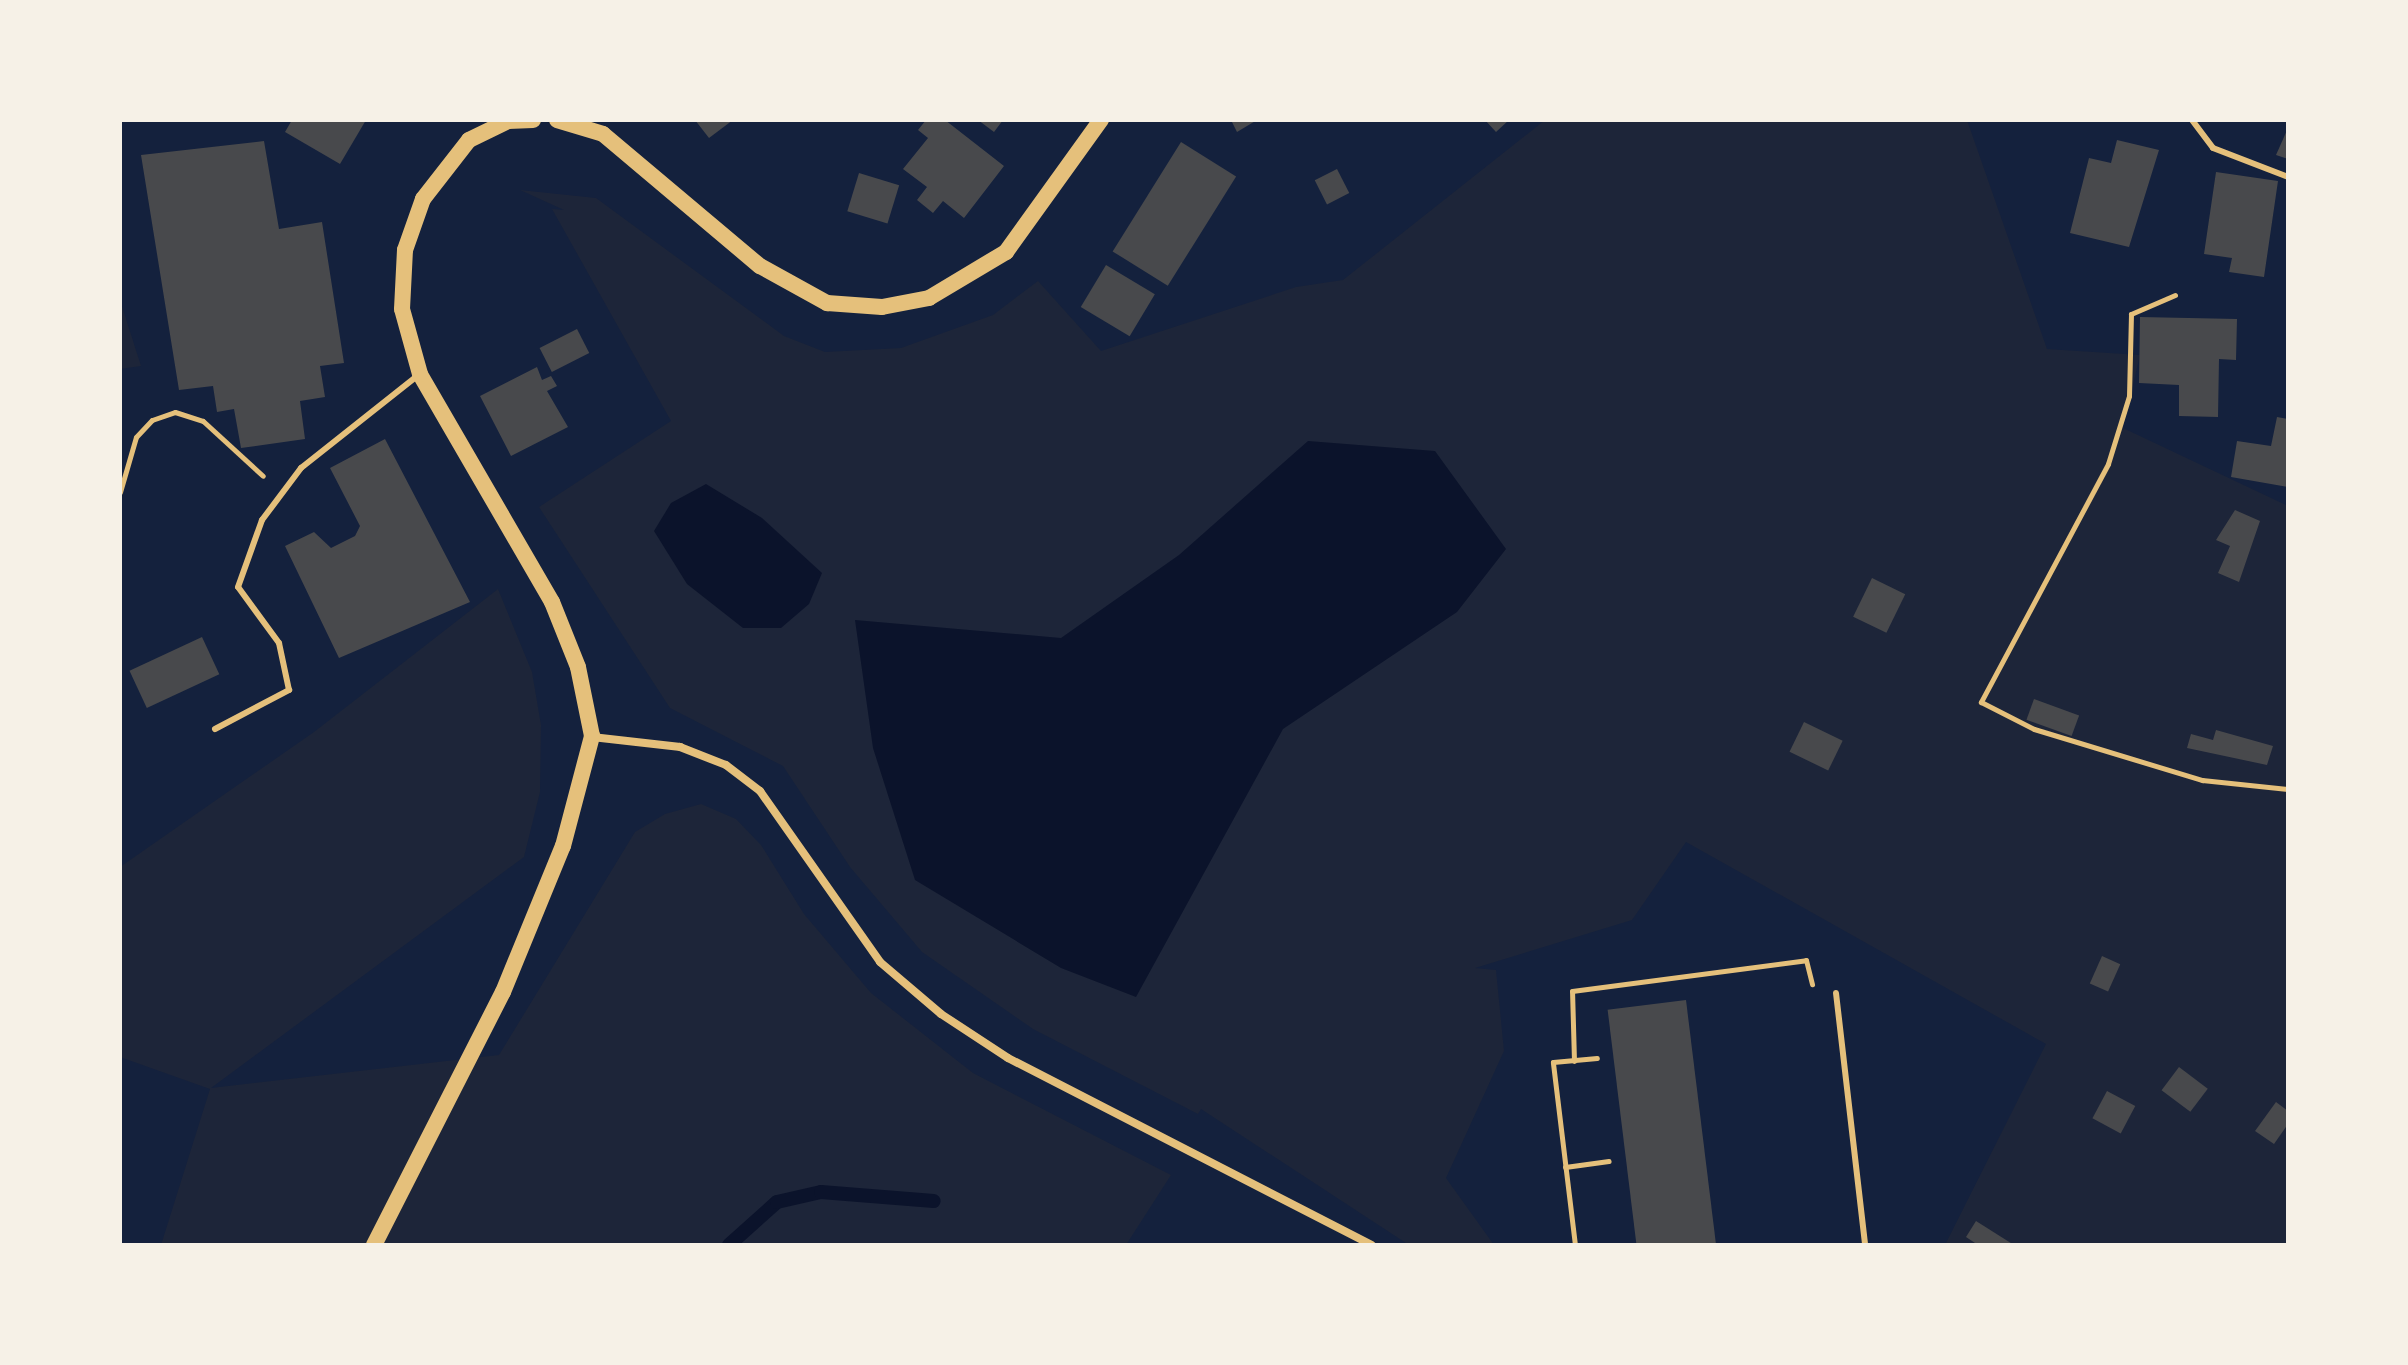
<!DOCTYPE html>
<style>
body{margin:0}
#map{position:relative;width:2408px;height:1365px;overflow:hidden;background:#14213d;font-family:Manrope,sans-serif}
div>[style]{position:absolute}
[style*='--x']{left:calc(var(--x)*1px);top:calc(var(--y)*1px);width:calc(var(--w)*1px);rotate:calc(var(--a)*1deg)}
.green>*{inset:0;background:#1d2539}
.water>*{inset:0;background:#0b132b}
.stream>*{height:14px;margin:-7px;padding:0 7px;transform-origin:7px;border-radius:7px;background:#0b132b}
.building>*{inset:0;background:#48494c;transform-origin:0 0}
.path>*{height:5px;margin:-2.5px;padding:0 2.5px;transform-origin:2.5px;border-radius:2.5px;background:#e5c07b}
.service>*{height:6px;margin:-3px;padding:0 3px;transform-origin:3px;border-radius:3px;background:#e5c07b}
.minor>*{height:8px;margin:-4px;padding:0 4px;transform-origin:4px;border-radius:4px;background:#e5c07b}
.secondary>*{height:16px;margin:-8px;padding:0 8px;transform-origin:8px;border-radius:8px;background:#e5c07b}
span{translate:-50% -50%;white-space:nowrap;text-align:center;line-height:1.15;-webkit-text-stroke:6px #f6f1e7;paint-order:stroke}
.frame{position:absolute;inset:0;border:122px solid #f6f1e7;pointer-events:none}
</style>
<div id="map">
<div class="green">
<i style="clip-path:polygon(1545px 120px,1967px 120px,2047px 349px,2140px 355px,2123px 428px,2288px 506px,2288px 1245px,1945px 1245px,2046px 1044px,1686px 842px,1632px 920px,1475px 968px,1496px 970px,1504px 1051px,1446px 1178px,1494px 1245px,1409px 1245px,1201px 1109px,1198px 1114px,1033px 1029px,922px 952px,850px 867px,783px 766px,670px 708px,539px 507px,671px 421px,552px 209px,564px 210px,520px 190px,596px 198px,784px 336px,825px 352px,901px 348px,993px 315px,1038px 281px,1101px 351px,1296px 287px,1343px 280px)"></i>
<i style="clip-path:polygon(120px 300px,141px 366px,120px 369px)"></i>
<i style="clip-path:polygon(498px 589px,532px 672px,541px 725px,540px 792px,524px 857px,211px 1088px,499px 1055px,635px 832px,665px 814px,701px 804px,736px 819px,761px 845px,804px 914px,871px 993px,973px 1073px,1171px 1175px,1126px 1245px,161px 1245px,210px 1089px,120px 1057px,120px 867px,314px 732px)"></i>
</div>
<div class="water">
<i style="clip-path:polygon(1308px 441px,1435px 451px,1506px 549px,1457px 612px,1283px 729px,1136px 997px,1061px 968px,915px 880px,873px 748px,855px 620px,1061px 638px,1179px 555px)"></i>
<i style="clip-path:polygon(706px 484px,762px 518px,822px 573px,809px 604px,781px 628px,743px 628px,687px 584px,654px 531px,671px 503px)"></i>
</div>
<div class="stream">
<i style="--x:729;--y:1245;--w:64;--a:-41.9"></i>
<i style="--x:777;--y:1202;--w:45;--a:-12.8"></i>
<i style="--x:821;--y:1192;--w:113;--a:4.6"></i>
</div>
<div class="building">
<i style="clip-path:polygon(292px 120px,366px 120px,340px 164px,285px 132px)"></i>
<i style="clip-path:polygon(695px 120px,733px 120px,709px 138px)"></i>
<i style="clip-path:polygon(926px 120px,945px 120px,1004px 166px,964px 218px,943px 201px,933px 213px,917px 200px,927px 187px,903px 169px,928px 138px,918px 130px)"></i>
<i style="clip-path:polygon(978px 120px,1003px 120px,994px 132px)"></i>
<i style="clip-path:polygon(1231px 120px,1257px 120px,1237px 132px)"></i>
<i style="clip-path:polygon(1485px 120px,1509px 120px,1496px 132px)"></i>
<i style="clip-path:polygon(2288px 128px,2288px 159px,2276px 155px)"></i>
<i style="clip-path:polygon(2117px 140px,2159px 150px,2129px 247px,2070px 233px,2089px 158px,2111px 163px)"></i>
<i style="clip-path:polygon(264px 141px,279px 229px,322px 222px,344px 363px,320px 366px,325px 397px,300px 401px,305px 439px,241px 448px,234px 409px,217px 412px,213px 386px,179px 390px,141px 155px)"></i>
<i style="left:1181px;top:142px;width:65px;height:129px;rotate:32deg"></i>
<i style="left:1337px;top:169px;width:27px;height:25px;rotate:63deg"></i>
<i style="clip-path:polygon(2216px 172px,2278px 181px,2264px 277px,2229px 272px,2232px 258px,2204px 254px)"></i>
<i style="left:859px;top:173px;width:42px;height:40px;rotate:17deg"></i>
<i style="left:1106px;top:265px;width:57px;height:49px;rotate:31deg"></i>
<i style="clip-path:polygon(2140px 317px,2237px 319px,2236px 360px,2219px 359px,2218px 417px,2179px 416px,2179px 385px,2139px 383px)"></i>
<i style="left:577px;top:329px;width:27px;height:42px;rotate:63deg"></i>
<i style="clip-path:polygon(537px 367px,542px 380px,551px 376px,557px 386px,547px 391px,568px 427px,511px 456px,480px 396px)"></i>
<i style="clip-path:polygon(2277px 417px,2288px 419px,2288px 487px,2231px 477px,2237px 441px,2271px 446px)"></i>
<i style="clip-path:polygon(385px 439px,470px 602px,339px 658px,285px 546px,314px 532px,331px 548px,355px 536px,360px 526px,330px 468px)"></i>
<i style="clip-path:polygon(2235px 510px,2260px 521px,2239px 582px,2218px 573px,2230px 546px,2216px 540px)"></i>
<i style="left:1872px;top:578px;width:37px;height:43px;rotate:26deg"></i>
<i style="left:202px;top:637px;width:41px;height:80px;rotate:65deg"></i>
<i style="left:2034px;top:699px;width:48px;height:22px;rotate:20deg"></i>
<i style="left:1804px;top:722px;width:43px;height:33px;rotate:26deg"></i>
<i style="clip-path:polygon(2216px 730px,2273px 746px,2267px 765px,2187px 748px,2191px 734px,2213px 740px)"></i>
<i style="left:2102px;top:956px;width:20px;height:30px;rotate:24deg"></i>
<i style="left:1686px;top:1000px;width:247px;height:79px;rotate:83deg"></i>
<i style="left:2179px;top:1067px;width:36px;height:29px;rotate:37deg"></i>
<i style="left:2107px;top:1091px;width:32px;height:31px;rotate:28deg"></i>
<i style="clip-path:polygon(2276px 1102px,2288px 1111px,2288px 1124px,2274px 1144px,2255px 1131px)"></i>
<i style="clip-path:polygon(1976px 1221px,2014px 1245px,1978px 1245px,1966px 1237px)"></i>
</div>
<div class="path">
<i style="--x:2175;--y:295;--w:48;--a:156.6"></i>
<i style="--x:2131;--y:314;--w:82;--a:91.4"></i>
<i style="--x:2129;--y:396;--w:71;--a:107.2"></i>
<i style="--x:2108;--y:464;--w:270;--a:118.1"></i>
<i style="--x:1981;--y:702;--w:59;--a:27"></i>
<i style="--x:2034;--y:729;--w:176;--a:16.9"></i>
<i style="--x:2202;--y:780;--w:86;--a:6"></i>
<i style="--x:120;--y:492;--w:57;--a:-73.8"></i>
<i style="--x:136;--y:437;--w:23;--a:-47"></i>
<i style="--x:152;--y:420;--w:24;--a:-19"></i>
<i style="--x:175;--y:412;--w:29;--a:18"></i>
<i style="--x:203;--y:421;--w:81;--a:42.5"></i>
<i style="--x:1574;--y:1061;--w:70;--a:-91.6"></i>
<i style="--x:1572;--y:991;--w:236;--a:-7.5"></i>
<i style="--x:1806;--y:960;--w:25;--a:76"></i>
<i style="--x:1565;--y:1167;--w:44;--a:-7.8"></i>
<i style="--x:1575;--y:1245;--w:184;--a:-96.9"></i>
<i style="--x:1553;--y:1062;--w:44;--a:-5.2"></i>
</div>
<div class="service">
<i style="--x:2192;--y:120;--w:35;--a:53"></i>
<i style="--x:2213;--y:148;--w:80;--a:21.1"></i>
<i style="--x:215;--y:729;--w:84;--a:-27.8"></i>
<i style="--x:289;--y:690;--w:48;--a:-102"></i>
<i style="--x:279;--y:643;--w:69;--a:-126.2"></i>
<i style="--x:238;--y:587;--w:71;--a:-70.3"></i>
<i style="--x:262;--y:520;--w:65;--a:-53.1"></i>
<i style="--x:301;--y:468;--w:148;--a:-38.4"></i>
<i style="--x:1836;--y:993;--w:254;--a:83.4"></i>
</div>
<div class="minor">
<i style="--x:592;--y:737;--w:89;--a:6.5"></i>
<i style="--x:680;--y:747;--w:49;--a:21.4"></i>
<i style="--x:726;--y:765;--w:43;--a:37.4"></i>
<i style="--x:760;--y:791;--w:209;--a:54.9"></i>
<i style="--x:880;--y:962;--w:80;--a:40.4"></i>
<i style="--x:941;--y:1014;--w:80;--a:33.3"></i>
<i style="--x:1008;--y:1058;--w:409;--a:27.2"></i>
</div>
<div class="secondary">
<i style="--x:557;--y:120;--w:48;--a:16.9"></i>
<i style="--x:603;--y:134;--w:205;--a:40.1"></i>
<i style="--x:760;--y:266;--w:77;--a:28.9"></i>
<i style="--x:827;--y:303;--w:55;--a:4.2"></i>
<i style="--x:882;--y:307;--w:48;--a:-10.8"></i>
<i style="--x:929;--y:298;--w:90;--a:-30.9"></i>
<i style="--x:1006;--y:252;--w:163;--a:-54.3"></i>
<i style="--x:374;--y:1245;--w:284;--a:-63"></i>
<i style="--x:503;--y:992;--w:158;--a:-67.7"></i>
<i style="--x:563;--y:846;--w:114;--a:-75.2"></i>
<i style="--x:592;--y:736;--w:70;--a:-101.5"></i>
<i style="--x:578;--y:667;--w:70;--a:-111.8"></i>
<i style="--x:552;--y:602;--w:263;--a:-120.1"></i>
<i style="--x:420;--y:374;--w:67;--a:-105.5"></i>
<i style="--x:402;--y:309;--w:59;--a:-87.1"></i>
<i style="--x:405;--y:250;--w:54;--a:-70.6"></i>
<i style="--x:423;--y:199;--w:75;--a:-52.1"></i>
<i style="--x:469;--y:140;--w:43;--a:-26"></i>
<i style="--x:508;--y:121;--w:25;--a:-2"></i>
</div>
<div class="frame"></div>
</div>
